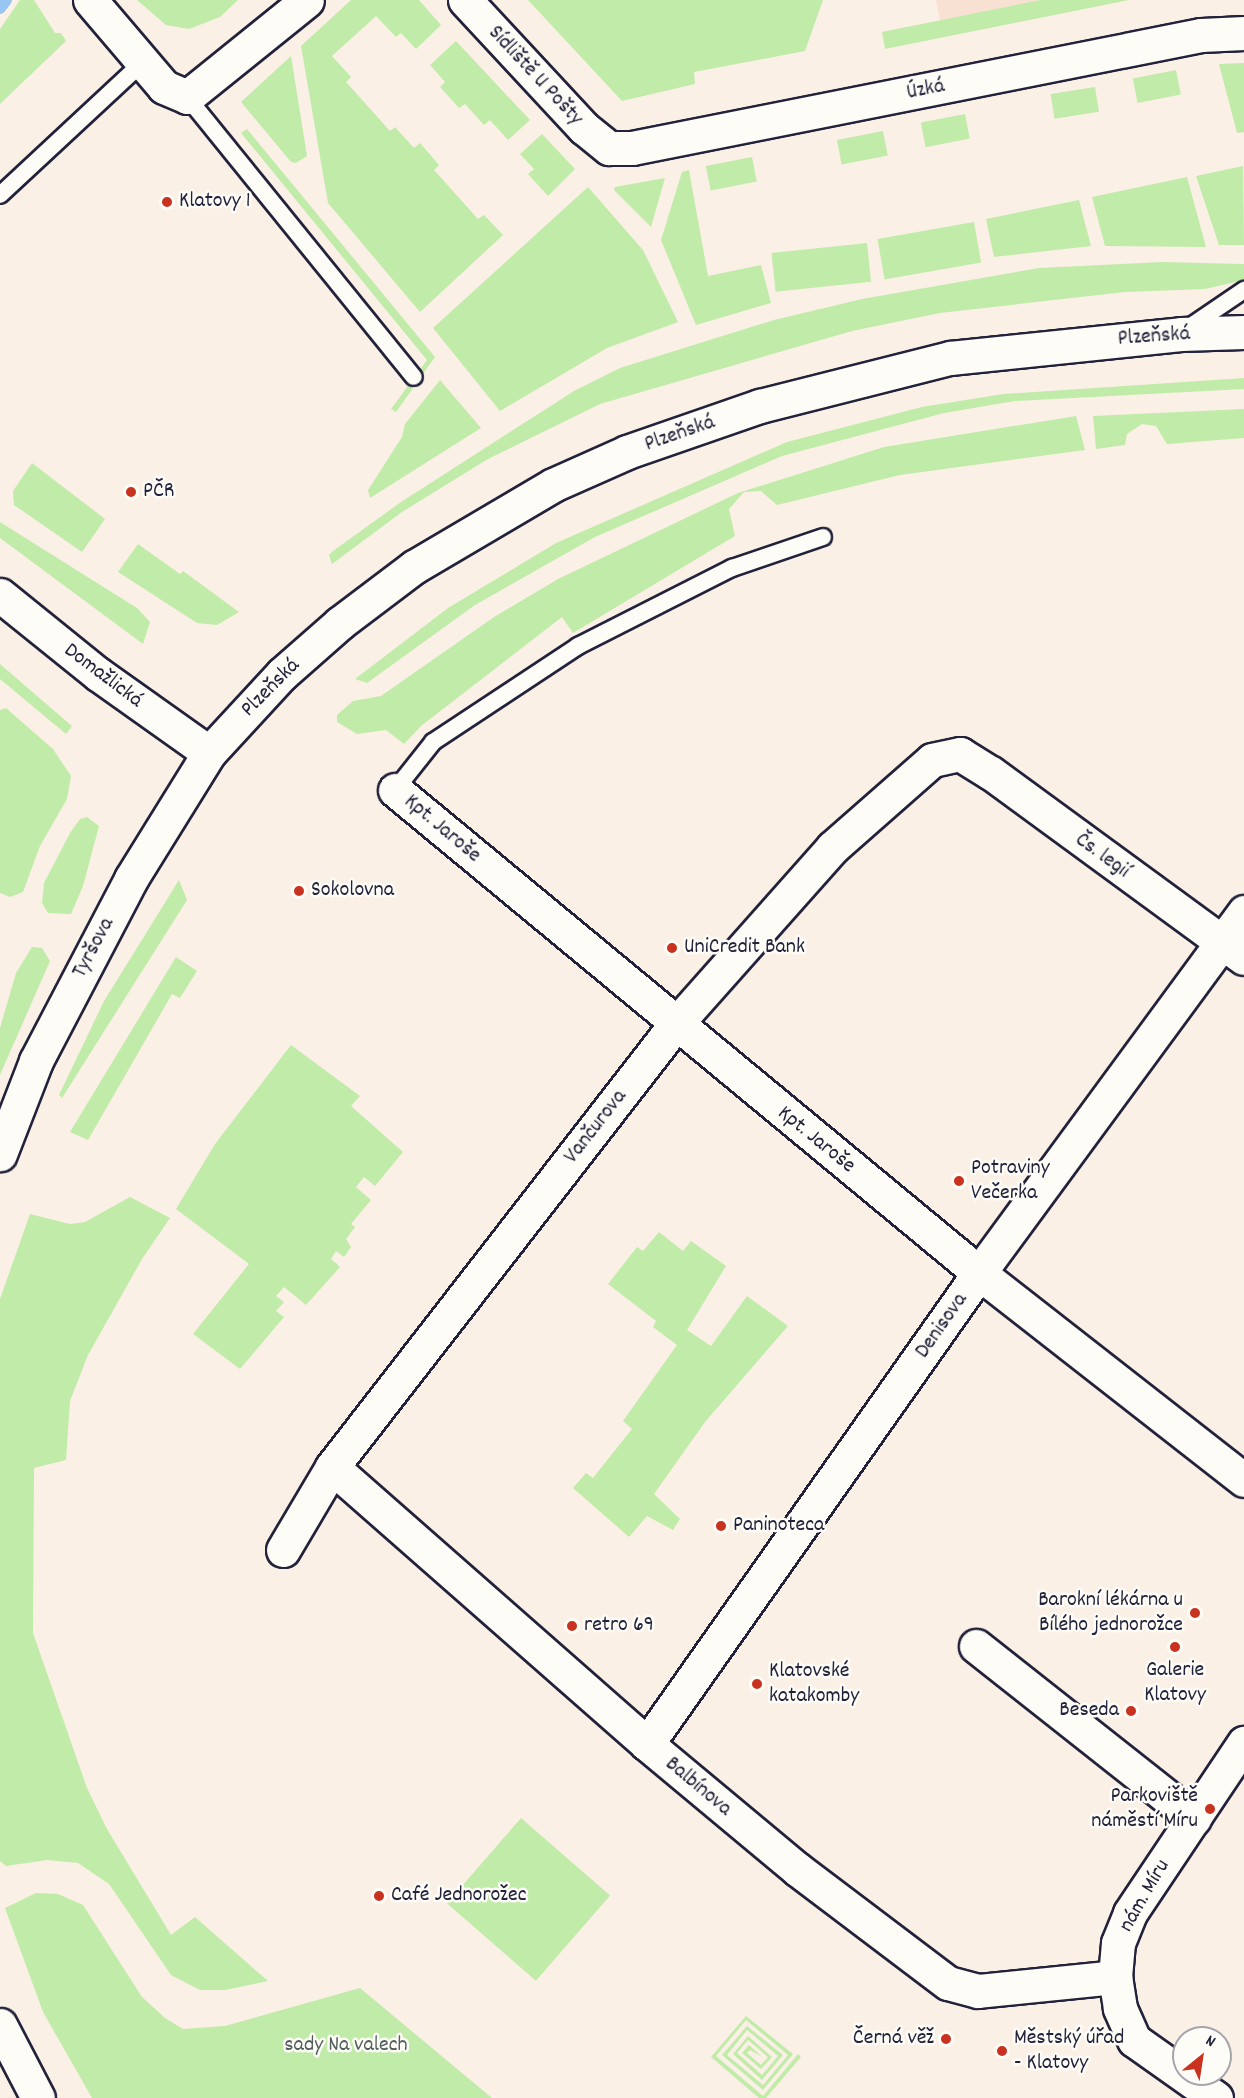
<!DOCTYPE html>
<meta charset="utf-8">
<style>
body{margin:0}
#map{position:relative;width:1244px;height:2098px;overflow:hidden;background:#fbf0e6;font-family:Dekko,sans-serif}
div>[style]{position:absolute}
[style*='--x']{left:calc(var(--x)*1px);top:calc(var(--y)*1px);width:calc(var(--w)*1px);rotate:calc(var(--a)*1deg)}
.built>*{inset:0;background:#f8e1d2}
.green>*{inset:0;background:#c1eba8;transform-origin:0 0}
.stream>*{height:12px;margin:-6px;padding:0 6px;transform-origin:6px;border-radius:6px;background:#98c6f3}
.roads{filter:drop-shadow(2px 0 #22223b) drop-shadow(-2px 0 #22223b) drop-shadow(0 2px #22223b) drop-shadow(0 -2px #22223b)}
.lane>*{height:16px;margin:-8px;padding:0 8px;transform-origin:8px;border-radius:8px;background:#fdfcf7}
.street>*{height:33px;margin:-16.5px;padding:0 16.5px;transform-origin:16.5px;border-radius:16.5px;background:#fdfcf7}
.secondary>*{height:33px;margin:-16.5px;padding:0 16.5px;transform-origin:16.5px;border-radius:16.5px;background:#fdfcf7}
.primary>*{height:33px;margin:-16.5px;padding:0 16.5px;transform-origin:16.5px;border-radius:16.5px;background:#fdfcf7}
.dots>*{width:16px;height:16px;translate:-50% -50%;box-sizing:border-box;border:3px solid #fdfcf7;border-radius:50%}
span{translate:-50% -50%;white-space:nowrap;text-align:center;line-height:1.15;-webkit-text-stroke:5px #fdfcf7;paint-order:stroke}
.street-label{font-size:22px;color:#22223b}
.poi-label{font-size:22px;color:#22223b}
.left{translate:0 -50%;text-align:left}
.right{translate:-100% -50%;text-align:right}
.park-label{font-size:22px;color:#525e5c}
.north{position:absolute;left:1172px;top:2026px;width:60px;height:60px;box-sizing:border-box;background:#fdfcf7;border:2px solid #a5a5ac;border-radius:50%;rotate:30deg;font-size:16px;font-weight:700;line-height:24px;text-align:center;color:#22223b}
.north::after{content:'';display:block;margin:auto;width:21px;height:27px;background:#c8321e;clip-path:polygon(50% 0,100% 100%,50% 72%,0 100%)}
</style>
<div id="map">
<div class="built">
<i style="clip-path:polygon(936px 0,1040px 0,940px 21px)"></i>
</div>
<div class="green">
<i style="clip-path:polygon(20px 0,34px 0,55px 33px,61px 33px,66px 41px,0 104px,0 29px)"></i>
<i style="clip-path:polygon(137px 0,238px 0,220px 17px,189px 29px,166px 25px)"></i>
<i style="clip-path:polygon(351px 0,419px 0,441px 25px,416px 49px,401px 33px,396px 37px,376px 16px,332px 56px,351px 77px,346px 82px,390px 131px,395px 127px,414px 148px,420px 143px,439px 165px,434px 170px,478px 219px,484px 215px,503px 235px,420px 312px,328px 203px,301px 46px)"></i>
<i style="clip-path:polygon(528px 0,823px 0,805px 51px,694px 72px,695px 84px,622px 101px)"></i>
<i style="clip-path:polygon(1040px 0,1129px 0,885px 49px,882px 32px)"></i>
<i style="clip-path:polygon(456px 41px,530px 120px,508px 140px,490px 120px,484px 125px,465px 104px,459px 108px,440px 87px,445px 82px,430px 65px)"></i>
<i style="clip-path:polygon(291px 56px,307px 156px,296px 163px,291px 162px,241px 102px)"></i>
<i style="clip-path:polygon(1244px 63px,1244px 132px,1237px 133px,1219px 64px)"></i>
<i style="left:1176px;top:70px;width:25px;height:44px;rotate:79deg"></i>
<i style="left:1095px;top:87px;width:25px;height:45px;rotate:81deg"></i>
<i style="left:965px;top:114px;width:25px;height:45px;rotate:79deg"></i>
<i style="clip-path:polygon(247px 129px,435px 357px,396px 412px,391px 409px,427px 360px,241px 133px)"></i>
<i style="left:883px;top:131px;width:25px;height:47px;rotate:79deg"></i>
<i style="clip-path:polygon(542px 134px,575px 169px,548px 196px,528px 174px,534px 169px,520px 154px)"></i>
<i style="left:752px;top:157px;width:25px;height:47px;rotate:79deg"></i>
<i style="clip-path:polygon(1243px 166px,1244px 245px,1219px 245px,1196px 176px)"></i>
<i style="clip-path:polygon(689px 170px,708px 276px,761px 265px,771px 303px,696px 325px,661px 240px,682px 172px)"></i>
<i style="clip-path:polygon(1187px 177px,1206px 247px,1105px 246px,1092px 197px)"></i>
<i style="clip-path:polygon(665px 178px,651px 227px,614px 190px,615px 187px)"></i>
<i style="clip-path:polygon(588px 187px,643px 250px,678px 322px,607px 348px,500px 411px,433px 328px)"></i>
<i style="clip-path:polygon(1079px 200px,1091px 246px,994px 257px,986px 219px)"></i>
<i style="left:974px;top:222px;width:41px;height:98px;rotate:80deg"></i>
<i style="left:867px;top:243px;width:39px;height:96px;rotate:84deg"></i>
<i style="clip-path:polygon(1162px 262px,1244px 264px,1244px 280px,1205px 289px,1125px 292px,940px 313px,852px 331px,600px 404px,488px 459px,402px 512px,332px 564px,329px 555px,333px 551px,401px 502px,574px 391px,620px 368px,774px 320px,862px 299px,1039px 268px)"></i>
<i style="clip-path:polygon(1244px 378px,1244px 389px,1015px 401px,944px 413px,782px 456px,595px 537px,475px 605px,367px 683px,355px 679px,448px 608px,556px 543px,787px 442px,922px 407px,1003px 394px)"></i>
<i style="clip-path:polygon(440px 380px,481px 428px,370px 498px,368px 490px,402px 437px,405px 424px)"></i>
<i style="clip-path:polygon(1244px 409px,1244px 438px,1167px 444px,1156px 426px,1142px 424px,1127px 434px,1125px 445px,1096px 449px,1093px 416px)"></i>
<i style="clip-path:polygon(1076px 416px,1085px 450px,900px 475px,777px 505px,761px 491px,744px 492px,729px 509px,735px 536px,573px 633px,562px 617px,421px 726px,404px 744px,386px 730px,357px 734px,337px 722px,337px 715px,353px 701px,381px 696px,494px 617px,558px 579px,738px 493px,884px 447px)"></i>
<i style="clip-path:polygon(32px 463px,105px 519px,82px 552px,14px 505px,13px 491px)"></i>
<i style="clip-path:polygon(0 522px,137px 608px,150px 622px,143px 644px,0 538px)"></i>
<i style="clip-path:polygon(138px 544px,180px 574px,183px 571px,239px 612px,217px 625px,197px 623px,118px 572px)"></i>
<i style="clip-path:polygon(0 664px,72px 726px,66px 734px,0 679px)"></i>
<i style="clip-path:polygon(6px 708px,53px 749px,71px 776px,67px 799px,40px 846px,23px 892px,10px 897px,0 893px,0 710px)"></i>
<i style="clip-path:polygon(87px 817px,99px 826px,83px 886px,71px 914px,48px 913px,42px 903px,44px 883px,70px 833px,80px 819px)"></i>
<i style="clip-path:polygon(179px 880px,187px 900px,62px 1098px,59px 1095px,104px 1001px)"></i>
<i style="clip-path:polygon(32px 947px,42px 948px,50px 961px,0 1075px,0 1028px,16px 973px)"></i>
<i style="clip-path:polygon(176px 957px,197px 971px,180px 998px,172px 994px,88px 1140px,70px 1132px)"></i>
<i style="clip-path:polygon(291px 1045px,360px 1096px,351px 1106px,403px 1152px,375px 1186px,364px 1177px,356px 1187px,371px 1200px,351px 1224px,355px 1227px,346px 1239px,351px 1247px,344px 1257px,336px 1251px,331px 1259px,340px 1267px,306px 1305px,284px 1287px,276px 1296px,284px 1302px,276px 1311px,284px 1317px,240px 1369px,193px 1334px,249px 1264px,176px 1209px,215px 1144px)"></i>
<i style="clip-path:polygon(130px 1197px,170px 1218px,142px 1259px,88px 1355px,70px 1401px,66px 1460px,34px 1468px,33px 1633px,87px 1788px,107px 1829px,171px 1935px,195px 1917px,268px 1981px,225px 1990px,200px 1990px,171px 1975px,109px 1884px,78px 1863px,47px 1860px,6px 1866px,0 1861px,0 1299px,30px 1214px,70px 1224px,85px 1222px)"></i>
<i style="clip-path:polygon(659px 1232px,683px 1251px,691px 1241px,726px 1266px,687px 1330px,711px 1346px,747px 1296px,788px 1326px,705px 1422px,654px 1494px,680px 1519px,673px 1530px,647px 1516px,629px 1537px,573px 1488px,586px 1473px,593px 1478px,632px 1429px,623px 1421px,677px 1345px,653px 1327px,656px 1321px,608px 1284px,637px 1247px,643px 1251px)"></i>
<i style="left:521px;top:1818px;width:118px;height:113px;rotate:41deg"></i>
<i style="clip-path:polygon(36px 1893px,58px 1894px,83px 1905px,142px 1997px,165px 2018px,183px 2029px,225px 2026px,360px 1988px,492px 2098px,92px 2098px,43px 2012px,5px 1908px)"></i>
<i style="clip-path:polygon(746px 2016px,793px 2054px,763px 2090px,722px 2055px,747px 2026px,783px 2055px,762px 2080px,733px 2054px,748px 2036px,772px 2057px,761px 2069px,742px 2053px,749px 2045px,762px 2057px,750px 2050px,747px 2053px,761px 2065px,768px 2057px,748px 2040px,737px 2053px,762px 2075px,778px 2056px,747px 2030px,727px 2055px,763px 2085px,788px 2055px,746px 2020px,716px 2056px,763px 2096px,798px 2054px,801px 2057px,766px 2098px,759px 2098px,711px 2057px)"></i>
</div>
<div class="stream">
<i style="--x:0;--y:8;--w:10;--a:-53"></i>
</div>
<div class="roads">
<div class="lane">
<i style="--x:187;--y:97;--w:360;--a:51"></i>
<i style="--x:0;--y:195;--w:194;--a:-42.9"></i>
<i style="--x:1188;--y:328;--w:68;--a:-34.2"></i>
<i style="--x:395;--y:790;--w:61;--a:-51.6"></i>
<i style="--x:433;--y:742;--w:174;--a:-33.5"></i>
<i style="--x:578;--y:646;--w:173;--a:-26.9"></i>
<i style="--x:732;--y:568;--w:96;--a:-18.8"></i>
</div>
<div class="street">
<i style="--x:90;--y:0;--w:114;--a:49.6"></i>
<i style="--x:164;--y:87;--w:25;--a:23"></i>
<i style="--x:187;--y:97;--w:154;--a:-38.9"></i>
<i style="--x:465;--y:0;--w:175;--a:47.1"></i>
<i style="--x:584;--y:128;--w:32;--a:39"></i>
<i style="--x:609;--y:148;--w:23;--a:0"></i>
<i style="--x:632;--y:148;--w:580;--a:-11.23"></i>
<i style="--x:1201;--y:35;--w:43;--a:-2.7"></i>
<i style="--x:395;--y:790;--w:758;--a:39.59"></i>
<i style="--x:979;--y:1273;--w:336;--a:38"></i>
<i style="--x:332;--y:1467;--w:419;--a:41.3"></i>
<i style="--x:647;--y:1744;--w:195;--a:39.8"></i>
<i style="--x:797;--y:1869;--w:189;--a:37.1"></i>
<i style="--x:948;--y:1983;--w:31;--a:15"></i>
<i style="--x:978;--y:1991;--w:138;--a:-5.8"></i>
<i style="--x:283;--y:1550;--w:96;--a:-59.4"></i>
<i style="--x:332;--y:1467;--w:559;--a:-52.19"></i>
<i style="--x:675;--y:1025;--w:237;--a:-48.4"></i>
<i style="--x:832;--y:848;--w:133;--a:-41.3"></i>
<i style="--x:932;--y:760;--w:29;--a:-12"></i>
<i style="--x:960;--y:754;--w:36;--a:32"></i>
<i style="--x:991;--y:773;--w:313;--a:36.2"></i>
<i style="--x:976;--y:1646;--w:278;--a:38.3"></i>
<i style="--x:647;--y:1744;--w:576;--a:-54.82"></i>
<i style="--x:979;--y:1273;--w:448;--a:-53.7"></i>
<i style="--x:1216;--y:2098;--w:100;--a:-144.7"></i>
<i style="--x:1134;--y:2040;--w:35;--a:-114"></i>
<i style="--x:1120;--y:2008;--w:31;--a:-99"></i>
<i style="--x:1115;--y:1977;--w:34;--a:-85"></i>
<i style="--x:1118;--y:1943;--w:32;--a:-68"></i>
<i style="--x:1130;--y:1913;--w:205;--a:-56.2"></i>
</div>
<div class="secondary">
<i style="--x:209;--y:753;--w:108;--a:-47.3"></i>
<i style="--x:282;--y:674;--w:77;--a:-41.3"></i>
<i style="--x:340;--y:623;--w:93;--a:-37.1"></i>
<i style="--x:414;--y:567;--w:161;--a:-30.5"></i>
<i style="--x:553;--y:485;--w:81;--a:-24"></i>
<i style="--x:627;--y:452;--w:141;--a:-19.1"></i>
<i style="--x:760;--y:406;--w:196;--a:-14.2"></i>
<i style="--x:950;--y:358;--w:232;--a:-5.9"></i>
<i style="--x:1181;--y:334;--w:63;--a:-1.8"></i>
</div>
<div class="primary">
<i style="--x:0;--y:595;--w:126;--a:38.9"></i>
<i style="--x:98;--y:674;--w:136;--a:35.4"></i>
<i style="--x:209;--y:753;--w:148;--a:121.8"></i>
<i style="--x:131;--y:879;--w:205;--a:117.6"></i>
<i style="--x:36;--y:1061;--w:100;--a:111.2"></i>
<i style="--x:0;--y:2025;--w:82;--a:62.5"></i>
</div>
</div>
<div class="dots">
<i style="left:167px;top:202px;background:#c8321e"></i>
<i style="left:131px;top:492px;background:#c8321e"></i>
<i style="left:299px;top:891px;background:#c8321e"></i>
<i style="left:672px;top:948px;background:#c8321e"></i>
<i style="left:959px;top:1181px;background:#c8321e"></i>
<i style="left:721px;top:1526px;background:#c8321e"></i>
<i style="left:1195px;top:1613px;background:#c8321e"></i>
<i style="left:572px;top:1626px;background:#c8321e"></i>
<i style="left:1175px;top:1647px;background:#c8321e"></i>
<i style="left:757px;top:1684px;background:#c8321e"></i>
<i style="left:1131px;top:1711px;background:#c8321e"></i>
<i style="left:1210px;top:1809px;background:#c8321e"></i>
<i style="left:379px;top:1896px;background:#c8321e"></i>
<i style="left:946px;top:2039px;background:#c8321e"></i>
<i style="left:1002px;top:2051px;background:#c8321e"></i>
</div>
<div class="street-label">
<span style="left:535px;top:76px;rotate:47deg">Sídliště U Pošty</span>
<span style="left:926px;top:90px;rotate:-11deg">Úzká</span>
<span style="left:1154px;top:337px;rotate:-4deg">Plzeňská</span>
<span style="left:680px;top:434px;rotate:-19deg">Plzeňská</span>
<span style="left:103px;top:676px;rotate:37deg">Domažlická</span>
<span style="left:271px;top:688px;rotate:-45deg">Plzeňská</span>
<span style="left:442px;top:829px;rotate:40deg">Kpt. Jaroše</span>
<span style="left:1102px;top:856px;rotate:36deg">Čs. legií</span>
<span style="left:94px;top:948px;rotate:-62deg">Tyršova</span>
<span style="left:596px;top:1127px;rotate:-52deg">Vančurova</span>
<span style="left:816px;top:1140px;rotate:39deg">Kpt. Jaroše</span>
<span style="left:942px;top:1326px;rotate:-55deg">Denisova</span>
<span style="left:698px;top:1787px;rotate:40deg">Balbínova</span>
<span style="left:1145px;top:1896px;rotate:-60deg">nám. Míru</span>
</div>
<div class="poi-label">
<span class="left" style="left:179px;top:202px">Klatovy 1</span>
<span class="left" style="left:143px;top:492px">PČR</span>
<span class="left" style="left:311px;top:891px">Sokolovna</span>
<span class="left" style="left:684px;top:948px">UniCredit Bank</span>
<span class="left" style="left:971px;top:1181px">Potraviny<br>Večerka</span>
<span class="left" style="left:733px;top:1526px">Paninoteca</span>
<span class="right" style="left:1183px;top:1613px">Barokní lékárna u<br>Bílého jednorožce</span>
<span class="left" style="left:584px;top:1626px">retro 69</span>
<span style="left:1175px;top:1683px">Galerie<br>Klatovy</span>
<span class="left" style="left:769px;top:1684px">Klatovské<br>katakomby</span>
<span class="right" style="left:1119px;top:1711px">Beseda</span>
<span class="right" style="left:1198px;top:1809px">Parkoviště<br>náměstí Míru</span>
<span class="left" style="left:391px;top:1896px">Café Jednorožec</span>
<span class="left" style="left:1014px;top:2051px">Městský úřad<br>- Klatovy</span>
<span class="right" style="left:934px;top:2039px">Černá věž</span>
</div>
<div class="park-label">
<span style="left:346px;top:2046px">sady Na valech</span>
</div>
<div class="north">N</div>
</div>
